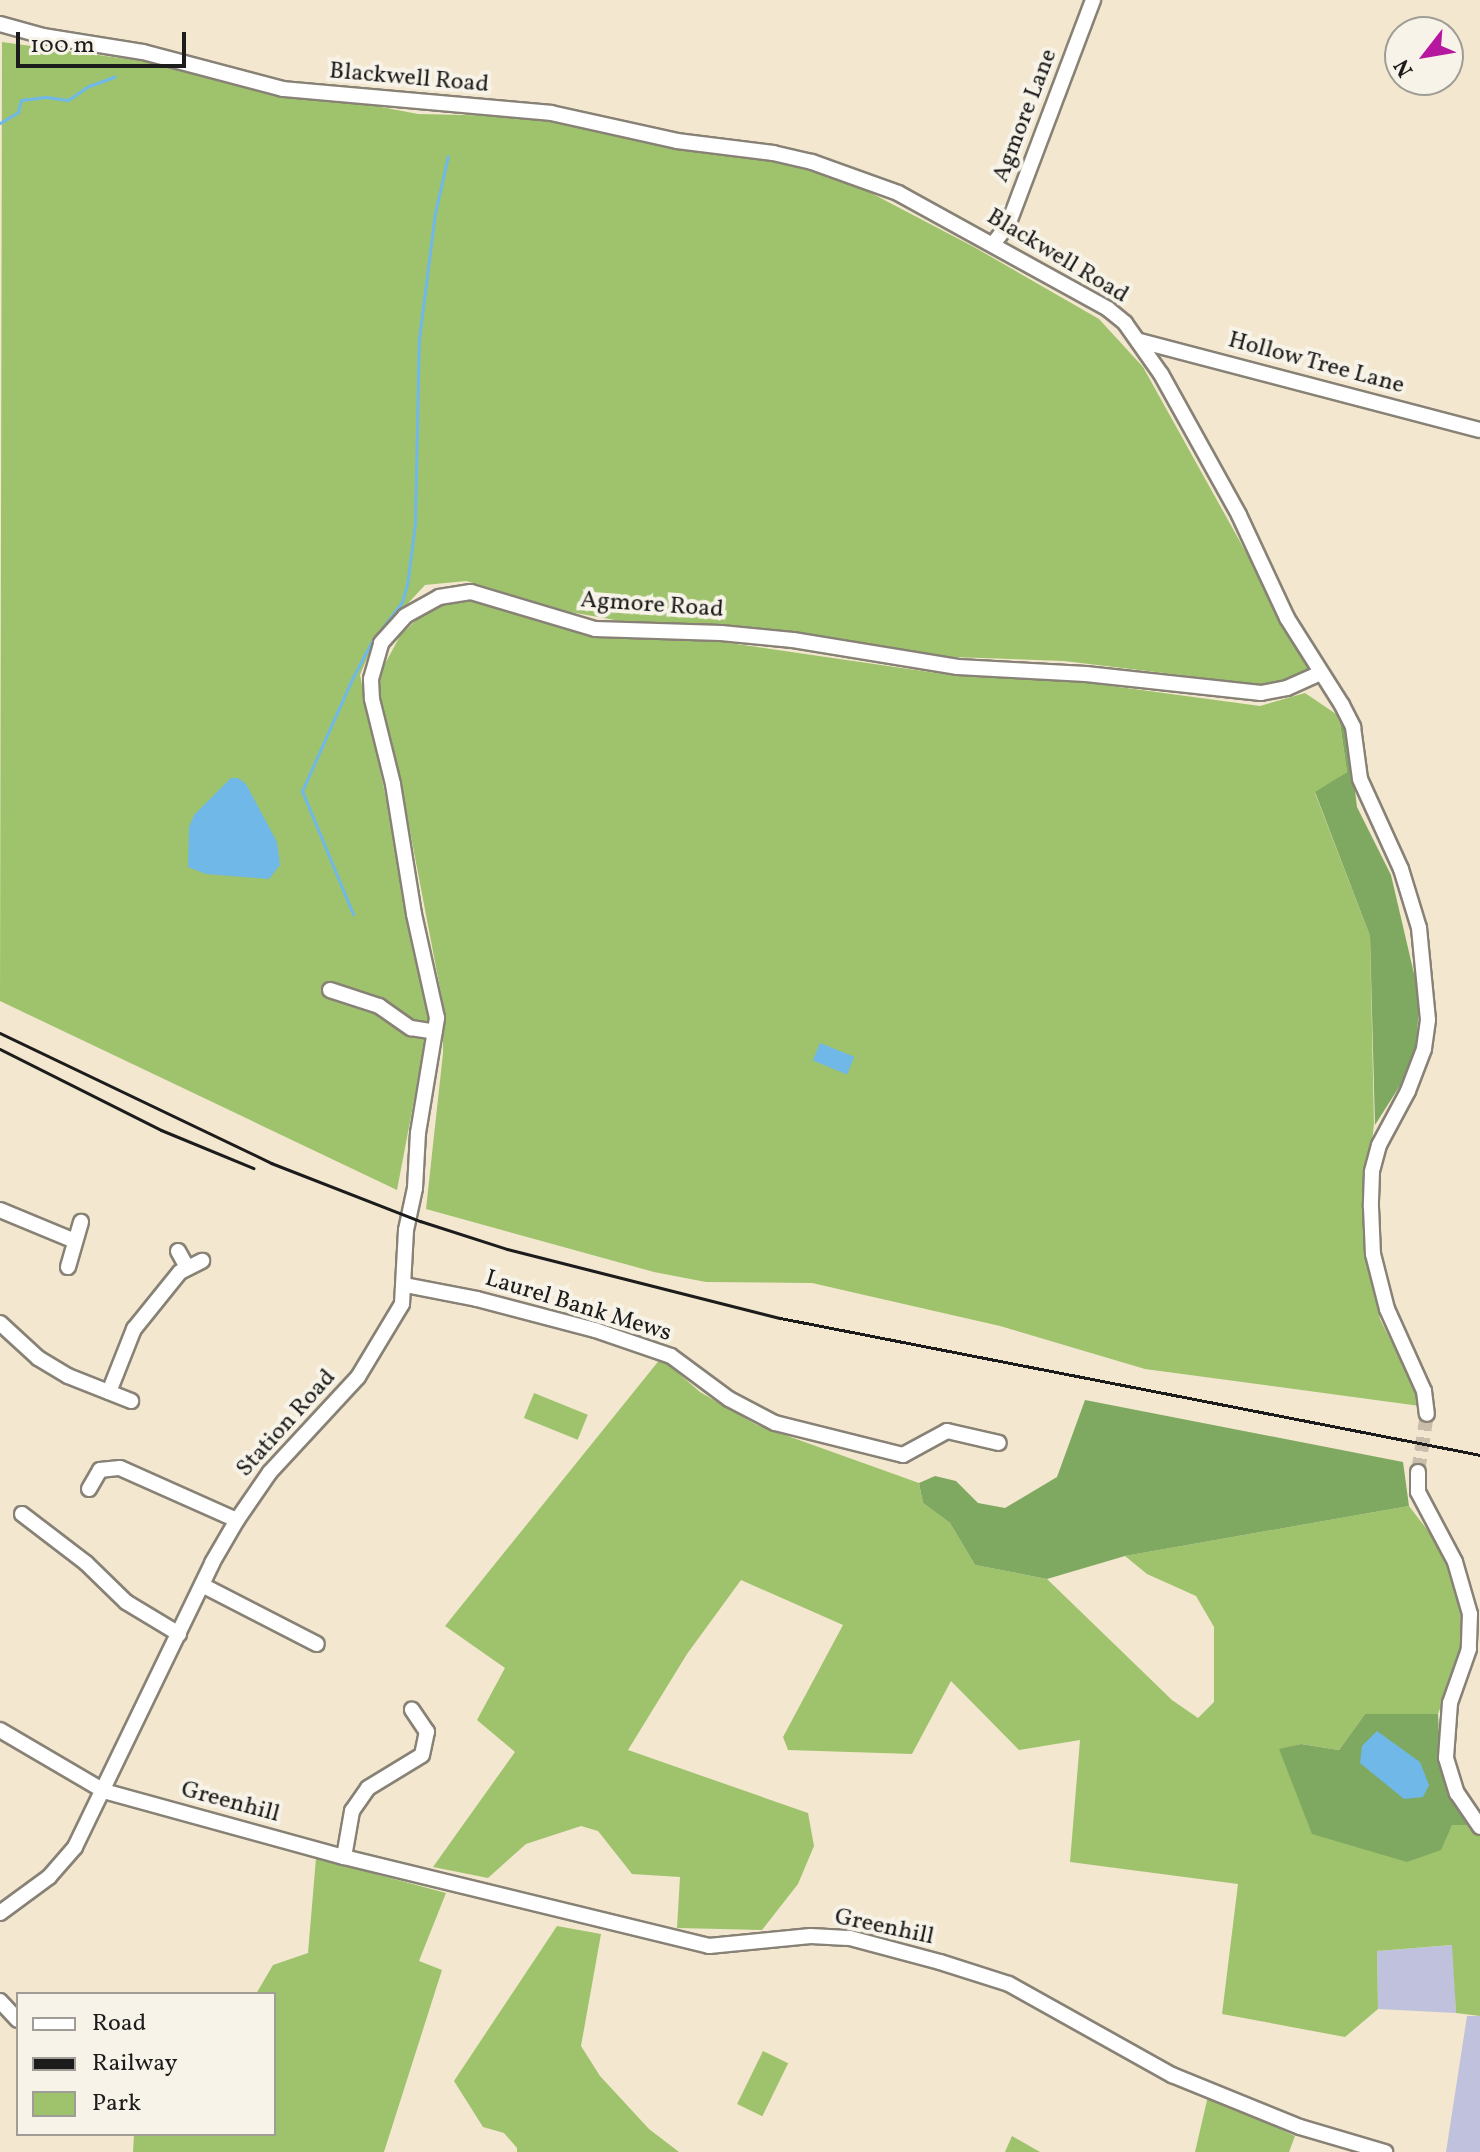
<!DOCTYPE html>
<style>
body{margin:0}
#map{position:relative;width:1480px;height:2152px;overflow:hidden;background:#f3e7cf;font-family:Vollkorn,serif}
div>[style]{position:absolute}
[style*='--x']{left:calc(var(--x)*1px);top:calc(var(--y)*1px);width:calc(var(--w)*1px);rotate:calc(var(--a)*1deg)}
.industrial>*{inset:0;background:#c0c2dd}
.green>*{inset:0;background:#9fc36d;transform-origin:0 0}
.forest>*{inset:0;background:#7fa960}
.water>*{inset:0;background:#6fb8e7;transform-origin:0 0}
.stream>*{height:3px;margin:-1.5px;padding:0 1.5px;transform-origin:1.5px;border-radius:1.5px;background:#6fb8e7}
.minor-tunnel>*{height:14px;margin-top:-7px;transform-origin:0;background:repeating-linear-gradient(90deg,#c8beab 0 14px,transparent 0 21px)}
.roads{filter:drop-shadow(2px 0 #888276) drop-shadow(-2px 0 #888276) drop-shadow(0 2px #888276) drop-shadow(0 -2px #888276)}
.minor>*{height:14px;margin:-7px;padding:0 7px;transform-origin:7px;border-radius:7px;background:#fff}
.rail>*{height:3px;margin:-1.5px;padding:0 1.5px;transform-origin:1.5px;border-radius:1.5px;background:#1c1c1c}
span{translate:-50% -50%;white-space:nowrap;text-align:center;line-height:1.15;-webkit-text-stroke:8px #f7f3e8;paint-order:stroke}
.street-label{font-size:24px;color:#1c1c1c}
.legend{position:absolute;left:16px;top:1992px;width:260px;height:144px;box-sizing:border-box;background:#f7f3e8;border:2px solid #9f9d96;margin:0;padding:10px 14px;list-style:none;font-size:24px;color:#1c1c1c}
.legend li{display:flex;align-items:center;gap:16px;height:40px}
.legend b{width:40px;border:2px solid #9f9d96}
.north{position:absolute;left:1384px;top:16px;width:80px;height:80px;box-sizing:border-box;background:#f7f3e8;border:2px solid #9f9d96;border-radius:50%;rotate:239deg;font-size:22px;font-weight:700;line-height:32px;text-align:center;color:#1c1c1c}
.north::after{content:'';display:block;margin:auto;width:28px;height:36px;background:#b5179e;clip-path:polygon(50% 0,100% 100%,50% 72%,0 100%)}
.scale{position:absolute;left:16px;top:32px;width:170px;height:36px;box-sizing:border-box;border:4px solid #1c1c1c;border-top:0;padding-left:10px;font-size:24px;line-height:28px;white-space:nowrap;color:#1c1c1c;-webkit-text-stroke:6px #f7f3e8;paint-order:stroke}
</style>
<div id="map">
<div class="industrial">
<i style="clip-path:polygon(1453px 1945px,1456px 2013px,1378px 2009px,1377px 1951px)"></i>
<i style="clip-path:polygon(1467px 2016px,1480px 2016px,1480px 2152px,1446px 2152px)"></i>
</div>
<div class="green">
<i style="clip-path:polygon(2px 42px,135px 60px,418px 114px,506px 116px,576px 125px,689px 150px,770px 160px,852px 183px,974px 247px,1099px 319px,1143px 367px,1308px 664px,1310px 675px,1287px 685px,1264px 685px,1064px 661px,952px 657px,710px 626px,632px 623px,570px 612px,466px 581px,425px 585px,375px 639px,360px 675px,431px 1011px,397px 1190px,0 1001px)"></i>
<i style="clip-path:polygon(466px 599px,502px 606px,604px 638px,723px 642px,950px 675px,1067px 680px,1260px 706px,1305px 693px,1339px 716px,1347px 772px,1315px 793px,1370px 936px,1374px 1124px,1367px 1187px,1367px 1248px,1380px 1319px,1415px 1389px,1420px 1406px,1145px 1369px,1000px 1326px,812px 1283px,706px 1282px,654px 1272px,426px 1209px,443px 1053px,443px 1004px,397px 763px,379px 700px,381px 671px,400px 636px,420px 616px,442px 603px)"></i>
<i style="clip-path:polygon(661px 1358px,700px 1392px,757px 1425px,919px 1483px,923px 1503px,950px 1523px,975px 1565px,1047px 1579px,1172px 1700px,1198px 1718px,1214px 1702px,1214px 1627px,1196px 1596px,1147px 1574px,1125px 1556px,1409px 1506px,1432px 1536px,1453px 1580px,1463px 1620px,1462px 1647px,1438px 1714px,1365px 1714px,1339px 1750px,1301px 1744px,1279px 1750px,1452px 1825px,1471px 1825px,1480px 1835px,1480px 2016px,1456px 2013px,1452px 1945px,1377px 1951px,1378px 2009px,1345px 2037px,1222px 2014px,1238px 1884px,1070px 1862px,1080px 1740px,1019px 1750px,951px 1681px,912px 1754px,788px 1750px,783px 1737px,843px 1625px,741px 1580px,687px 1654px,628px 1750px,808px 1813px,814px 1846px,798px 1884px,762px 1930px,677px 1928px,680px 1877px,632px 1874px,598px 1831px,581px 1826px,526px 1844px,488px 1878px,433px 1867px,515px 1752px,477px 1720px,505px 1668px,445px 1626px)"></i>
<i style="left:534px;top:1393px;width:58px;height:27px;rotate:22deg"></i>
<i style="clip-path:polygon(316px 1858px,446px 1893px,419px 1961px,442px 1970px,384px 2152px,133px 2152px,134px 2134px,274px 2134px,274px 1994px,256px 1994px,273px 1965px,308px 1953px)"></i>
<i style="clip-path:polygon(557px 1926px,601px 1934px,581px 2046px,600px 2076px,649px 2129px,679px 2152px,517px 2152px,517px 2148px,504px 2133px,483px 2127px,454px 2081px)"></i>
<i style="left:763px;top:2051px;width:28px;height:59px;rotate:26deg"></i>
<i style="clip-path:polygon(1208px 2096px,1295px 2136px,1289px 2152px,1195px 2152px)"></i>
<i style="clip-path:polygon(1012px 2136px,1040px 2152px,1005px 2152px)"></i>
</div>
<div class="forest">
<i style="clip-path:polygon(1339px 716px,1346px 717px,1357px 807px,1391px 875px,1419px 995px,1417px 1043px,1401px 1084px,1375px 1125px,1370px 936px,1315px 792px,1347px 772px)"></i>
<i style="clip-path:polygon(1085px 1400px,1403px 1462px,1409px 1506px,1125px 1556px,1047px 1579px,975px 1565px,950px 1523px,923px 1503px,919px 1483px,935px 1476px,956px 1481px,978px 1503px,1005px 1508px,1057px 1477px)"></i>
<i style="clip-path:polygon(1365px 1714px,1438px 1714px,1441px 1770px,1451px 1798px,1471px 1825px,1452px 1825px,1441px 1850px,1407px 1862px,1312px 1834px,1279px 1749px,1301px 1744px,1339px 1750px)"></i>
</div>
<div class="water">
<i style="clip-path:polygon(231px 778px,238px 778px,246px 784px,277px 842px,280px 865px,269px 879px,206px 874px,188px 867px,189px 827px,194px 815px)"></i>
<i style="left:820px;top:1043px;width:37px;height:19px;rotate:22deg"></i>
<i style="clip-path:polygon(1377px 1731px,1420px 1762px,1429px 1785px,1423px 1797px,1404px 1799px,1360px 1763px,1362px 1746px)"></i>
</div>
<div class="stream">
<i style="--x:0;--y:123;--w:21;--a:-31"></i>
<i style="--x:18;--y:112;--w:12;--a:-76"></i>
<i style="--x:21;--y:100;--w:25;--a:-7"></i>
<i style="--x:46;--y:97;--w:22;--a:8"></i>
<i style="--x:68;--y:100;--w:25;--a:-34"></i>
<i style="--x:89;--y:86;--w:27;--a:-20"></i>
<i style="--x:353;--y:914;--w:133;--a:-112.5"></i>
<i style="--x:302;--y:791;--w:123;--a:-65.9"></i>
<i style="--x:352;--y:679;--w:41;--a:-62.2"></i>
<i style="--x:371;--y:643;--w:51;--a:-52.9"></i>
<i style="--x:402;--y:602;--w:18;--a:-74"></i>
<i style="--x:407;--y:585;--w:63;--a:-82.6"></i>
<i style="--x:415;--y:523;--w:184;--a:-88.8"></i>
<i style="--x:419;--y:339;--w:127;--a:-82.8"></i>
<i style="--x:435;--y:213;--w:58;--a:-77.2"></i>
</div>
<div class="minor-tunnel">
<i style="--x:1418;--y:1472;--w:59;--a:-81.2"></i>
</div>
<div class="roads">
<div class="minor">
<i style="--x:0;--y:24;--w:45;--a:15.6"></i>
<i style="--x:43;--y:36;--w:101;--a:9.1"></i>
<i style="--x:143;--y:52;--w:145;--a:14.8"></i>
<i style="--x:283;--y:89;--w:269;--a:5.1"></i>
<i style="--x:551;--y:113;--w:129;--a:12.5"></i>
<i style="--x:677;--y:141;--w:97;--a:7.1"></i>
<i style="--x:773;--y:153;--w:40;--a:13"></i>
<i style="--x:812;--y:162;--w:91;--a:19.8"></i>
<i style="--x:898;--y:193;--w:240;--a:28.9"></i>
<i style="--x:1108;--y:309;--w:22;--a:39"></i>
<i style="--x:1125;--y:323;--w:62;--a:54.8"></i>
<i style="--x:1161;--y:374;--w:161;--a:61"></i>
<i style="--x:1239;--y:515;--w:114;--a:65"></i>
<i style="--x:1287;--y:618;--w:103;--a:57.7"></i>
<i style="--x:1342;--y:705;--w:25;--a:63"></i>
<i style="--x:1353;--y:727;--w:52;--a:82.3"></i>
<i style="--x:1360;--y:779;--w:99;--a:65.5"></i>
<i style="--x:1401;--y:869;--w:62;--a:73"></i>
<i style="--x:1419;--y:928;--w:92;--a:84.4"></i>
<i style="--x:1428;--y:1020;--w:29;--a:98"></i>
<i style="--x:1424;--y:1049;--w:45;--a:110.9"></i>
<i style="--x:1408;--y:1091;--w:61;--a:118.2"></i>
<i style="--x:1379;--y:1145;--w:28;--a:105"></i>
<i style="--x:1372;--y:1172;--w:35;--a:92"></i>
<i style="--x:1371;--y:1207;--w:47;--a:87.6"></i>
<i style="--x:1373;--y:1254;--w:57;--a:75.7"></i>
<i style="--x:1387;--y:1309;--w:90;--a:65.7"></i>
<i style="--x:1424;--y:1391;--w:23;--a:83"></i>
<i style="--x:993;--y:244;--w:24;--a:-52"></i>
<i style="--x:1008;--y:225;--w:241;--a:-69.3"></i>
<i style="--x:1140;--y:341;--w:351;--a:14.7"></i>
<i style="--x:330;--y:990;--w:52;--a:18.1"></i>
<i style="--x:379;--y:1006;--w:39;--a:35"></i>
<i style="--x:411;--y:1028;--w:24;--a:9"></i>
<i style="--x:0;--y:1210;--w:81;--a:22.5"></i>
<i style="--x:178;--y:1251;--w:18;--a:61"></i>
<i style="--x:68;--y:1267;--w:47;--a:-73.9"></i>
<i style="--x:405;--y:1285;--w:73;--a:11"></i>
<i style="--x:477;--y:1299;--w:122;--a:14.7"></i>
<i style="--x:595;--y:1330;--w:80;--a:18.9"></i>
<i style="--x:671;--y:1356;--w:72;--a:36.6"></i>
<i style="--x:729;--y:1399;--w:52;--a:27.6"></i>
<i style="--x:775;--y:1423;--w:132;--a:14"></i>
<i style="--x:903;--y:1455;--w:50;--a:-28.6"></i>
<i style="--x:947;--y:1431;--w:53;--a:13"></i>
<i style="--x:0;--y:1323;--w:52;--a:42.6"></i>
<i style="--x:38;--y:1358;--w:35;--a:31"></i>
<i style="--x:68;--y:1376;--w:68;--a:21.6"></i>
<i style="--x:109;--y:1392;--w:68;--a:-68.4"></i>
<i style="--x:134;--y:1329;--w:73;--a:-51.1"></i>
<i style="--x:180;--y:1272;--w:25;--a:-27"></i>
<i style="--x:1418;--y:1472;--w:20;--a:90"></i>
<i style="--x:1418;--y:1492;--w:79;--a:62.1"></i>
<i style="--x:1455;--y:1562;--w:54;--a:73.9"></i>
<i style="--x:1470;--y:1614;--w:35;--a:92"></i>
<i style="--x:1469;--y:1649;--w:57;--a:109.4"></i>
<i style="--x:1450;--y:1703;--w:55;--a:94.2"></i>
<i style="--x:1446;--y:1758;--w:37;--a:73"></i>
<i style="--x:1457;--y:1793;--w:41;--a:55.9"></i>
<i style="--x:89;--y:1489;--w:22;--a:-60"></i>
<i style="--x:100;--y:1470;--w:20;--a:-6"></i>
<i style="--x:120;--y:1468;--w:128;--a:24"></i>
<i style="--x:22;--y:1514;--w:81;--a:37.4"></i>
<i style="--x:86;--y:1563;--w:56;--a:44.3"></i>
<i style="--x:126;--y:1602;--w:62;--a:31.1"></i>
<i style="--x:202;--y:1585;--w:129;--a:27.2"></i>
<i style="--x:0;--y:1730;--w:121;--a:30.4"></i>
<i style="--x:104;--y:1791;--w:249;--a:15.4"></i>
<i style="--x:344;--y:1857;--w:376;--a:13.7"></i>
<i style="--x:709;--y:1946;--w:102;--a:-5.6"></i>
<i style="--x:811;--y:1936;--w:39;--a:3"></i>
<i style="--x:850;--y:1938;--w:93;--a:14.9"></i>
<i style="--x:940;--y:1962;--w:72;--a:17.7"></i>
<i style="--x:1009;--y:1984;--w:187;--a:29.2"></i>
<i style="--x:1172;--y:2075;--w:138;--a:22.1"></i>
<i style="--x:1300;--y:2127;--w:89;--a:16.4"></i>
<i style="--x:344;--y:1857;--w:47;--a:-80.1"></i>
<i style="--x:352;--y:1811;--w:28;--a:-55"></i>
<i style="--x:368;--y:1788;--w:63;--a:-31.4"></i>
<i style="--x:422;--y:1755;--w:24;--a:-78"></i>
<i style="--x:427;--y:1732;--w:27;--a:-124"></i>
<i style="--x:0;--y:1913;--w:61;--a:-36.3"></i>
<i style="--x:49;--y:1877;--w:40;--a:-49"></i>
<i style="--x:75;--y:1847;--w:315;--a:-64.2"></i>
<i style="--x:212;--y:1563;--w:50;--a:-59.8"></i>
<i style="--x:237;--y:1520;--w:58;--a:-55.5"></i>
<i style="--x:270;--y:1472;--w:129;--a:-47.2"></i>
<i style="--x:358;--y:1377;--w:85;--a:-58.9"></i>
<i style="--x:402;--y:1304;--w:74;--a:-86.9"></i>
<i style="--x:406;--y:1230;--w:43;--a:-77.9"></i>
<i style="--x:415;--y:1188;--w:55;--a:-86.9"></i>
<i style="--x:418;--y:1133;--w:117;--a:-80.6"></i>
<i style="--x:437;--y:1018;--w:107;--a:-102.5"></i>
<i style="--x:414;--y:914;--w:132;--a:-99.2"></i>
<i style="--x:393;--y:784;--w:88;--a:-103.9"></i>
<i style="--x:372;--y:699;--w:20;--a:-93"></i>
<i style="--x:371;--y:679;--w:37;--a:-74"></i>
<i style="--x:381;--y:643;--w:36;--a:-48"></i>
<i style="--x:405;--y:616;--w:39;--a:-29"></i>
<i style="--x:439;--y:597;--w:32;--a:-9"></i>
<i style="--x:471;--y:592;--w:129;--a:16.6"></i>
<i style="--x:595;--y:629;--w:126;--a:1.8"></i>
<i style="--x:721;--y:633;--w:72;--a:5.6"></i>
<i style="--x:793;--y:640;--w:167;--a:9.3"></i>
<i style="--x:958;--y:667;--w:128;--a:3.1"></i>
<i style="--x:1086;--y:674;--w:176;--a:6.2"></i>
<i style="--x:1261;--y:693;--w:26;--a:-11"></i>
<i style="--x:1287;--y:688;--w:37;--a:-24"></i>
<i style="--x:0;--y:2001;--w:26;--a:47"></i>
</div>
</div>
<div class="rail">
<i style="--x:0;--y:1033;--w:301;--a:25.6"></i>
<i style="--x:271;--y:1163;--w:160;--a:21.3"></i>
<i style="--x:420;--y:1221;--w:91;--a:17.8"></i>
<i style="--x:507;--y:1249;--w:282;--a:14.2"></i>
<i style="--x:780;--y:1318;--w:713;--a:11.07"></i>
<i style="--x:0;--y:1049;--w:180;--a:26.7"></i>
<i style="--x:161;--y:1130;--w:100;--a:22.4"></i>
</div>
<div class="street-label">
<span style="left:409px;top:79px;rotate:5deg">Blackwell Road</span>
<span style="left:1026px;top:116px;rotate:-69deg">Agmore Lane</span>
<span style="left:1057px;top:257px;rotate:31deg">Blackwell Road</span>
<span style="left:1316px;top:364px;rotate:15deg">Hollow Tree Lane</span>
<span style="left:652px;top:606px;rotate:4deg">Agmore Road</span>
<span style="left:578px;top:1307px;rotate:17deg">Laurel Bank Mews</span>
<span style="left:287px;top:1424px;rotate:-48deg">Station Road</span>
<span style="left:230px;top:1803px;rotate:15deg">Greenhill</span>
<span style="left:884px;top:1928px;rotate:12deg">Greenhill</span>
</div>
<ul class="legend">
<li><b style="height:10px;background:#fff"></b>Road</li>
<li><b style="height:10px;background:#1c1c1c"></b>Railway</li>
<li><b style="height:22px;background:#9fc36d"></b>Park</li>
</ul>
<div class="north">N</div>
<div class="scale">100 m</div>
</div>
